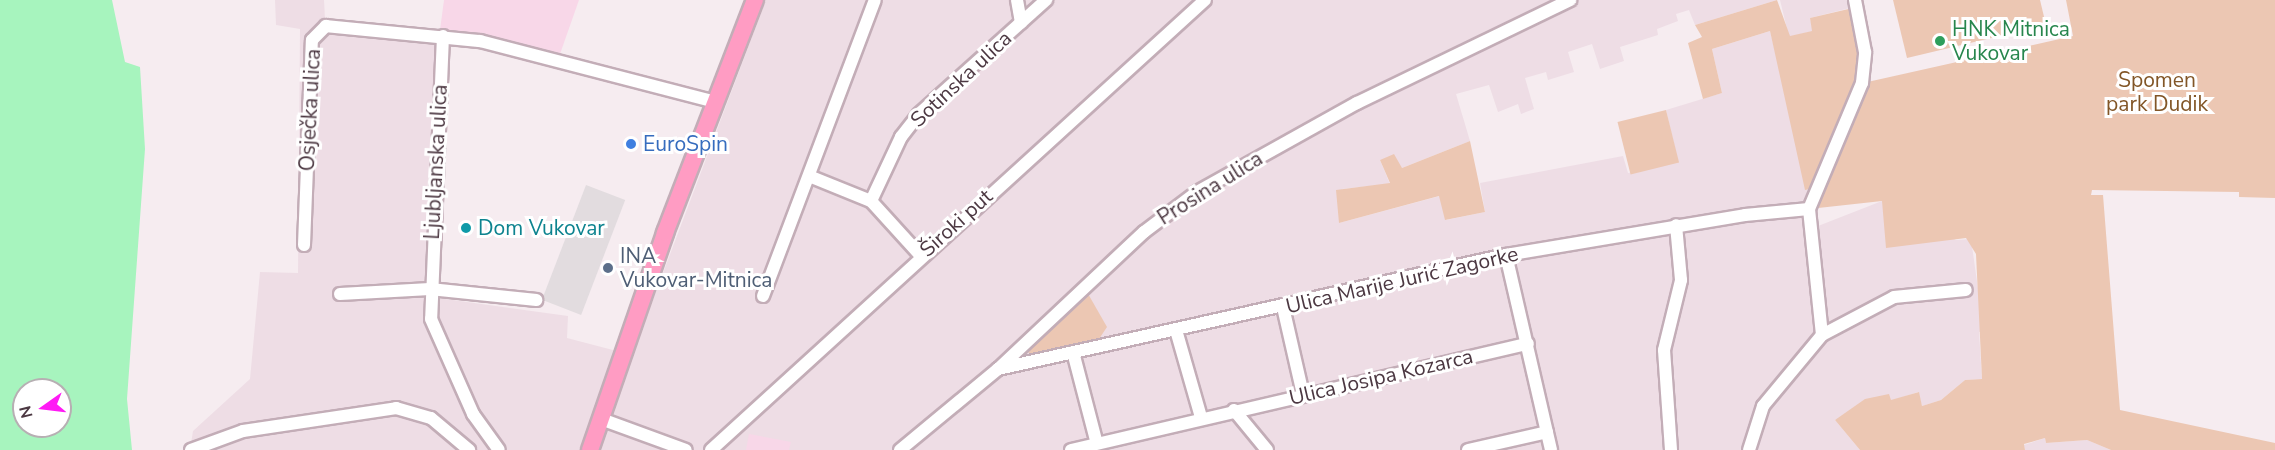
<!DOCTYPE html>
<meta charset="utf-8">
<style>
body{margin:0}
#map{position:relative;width:2275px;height:450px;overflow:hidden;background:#f6ecf0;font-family:"Nunito Sans",sans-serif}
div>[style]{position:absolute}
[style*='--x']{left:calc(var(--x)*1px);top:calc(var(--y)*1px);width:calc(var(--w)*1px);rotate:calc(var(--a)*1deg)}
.residential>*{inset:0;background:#eedde5}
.commercial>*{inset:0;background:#f8d7e8}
.green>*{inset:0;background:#ecc7b3;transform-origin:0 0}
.parking>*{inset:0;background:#e2dcdf;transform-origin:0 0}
.water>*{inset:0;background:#a7f4be}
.roads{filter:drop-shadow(2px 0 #c3adb7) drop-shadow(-2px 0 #c3adb7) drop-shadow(0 2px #c3adb7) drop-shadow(0 -2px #c3adb7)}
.minor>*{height:12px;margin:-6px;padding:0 6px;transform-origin:6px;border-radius:6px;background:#fff}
.major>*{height:16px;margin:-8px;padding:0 8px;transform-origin:8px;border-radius:8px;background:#ff9cc3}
.dots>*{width:16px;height:16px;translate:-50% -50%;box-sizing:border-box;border:3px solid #fff;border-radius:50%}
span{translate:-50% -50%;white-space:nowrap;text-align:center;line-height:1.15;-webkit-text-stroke:6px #fff;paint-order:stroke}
.leisure-label{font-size:21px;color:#27864d}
.left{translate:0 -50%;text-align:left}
.street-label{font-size:21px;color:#4c3842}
.park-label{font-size:21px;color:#825627}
.shop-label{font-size:21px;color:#366cbe}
.culture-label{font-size:21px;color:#0d838f}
.service-label{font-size:21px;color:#4e5e75}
.north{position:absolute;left:12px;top:378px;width:60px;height:60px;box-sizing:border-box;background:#fff;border:2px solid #b7afb3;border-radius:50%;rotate:256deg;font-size:16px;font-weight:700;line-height:24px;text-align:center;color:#4c3842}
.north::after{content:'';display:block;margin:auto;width:21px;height:27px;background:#ff1af5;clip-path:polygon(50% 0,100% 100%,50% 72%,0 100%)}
</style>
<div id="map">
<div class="residential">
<i style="clip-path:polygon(275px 0,324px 0,325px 19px,438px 31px,424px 296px,568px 316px,567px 338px,632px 355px,766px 0,1777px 0,1695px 25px,1689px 10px,1676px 14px,1678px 21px,1657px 29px,1658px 35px,1620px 47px,1624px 61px,1600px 69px,1592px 44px,1568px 52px,1574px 72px,1548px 80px,1546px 72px,1525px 78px,1534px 109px,1521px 114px,1518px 104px,1498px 112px,1489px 85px,1456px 94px,1470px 141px,1402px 168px,1380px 160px,1390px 184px,1342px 189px,1339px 223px,1440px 196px,1446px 220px,1485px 212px,1480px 183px,1623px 156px,1628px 173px,1678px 162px,1666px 110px,1722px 93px,1712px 49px,1770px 31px,1818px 226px,1882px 201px,1956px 240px,1971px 239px,1984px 331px,1979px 332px,1982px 379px,1965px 380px,1941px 400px,1922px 406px,1918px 392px,1835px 420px,1860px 450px,190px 450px,193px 431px,250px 379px,260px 272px,298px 273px,300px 29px,276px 25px)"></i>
<i style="clip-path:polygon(1780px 0,1848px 0,1850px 8px,1810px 18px,1813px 31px,1789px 37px)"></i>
<i style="clip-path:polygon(2045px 438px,2046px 443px,2087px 440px,2111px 450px,2025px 450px,2024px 445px)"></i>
</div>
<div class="commercial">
<i style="clip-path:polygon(444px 0,579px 0,560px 54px,440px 30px)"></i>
<i style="clip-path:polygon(749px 434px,791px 442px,789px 450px,746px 450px)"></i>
</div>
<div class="green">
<i style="clip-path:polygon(1777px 0,1790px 36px,1812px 31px,1810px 18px,1857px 7px,1863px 83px,2073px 36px,2066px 0,2275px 0,2275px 198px,2239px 197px,2239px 192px,2092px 190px,2091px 195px,2103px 195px,2120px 410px,2275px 443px,2275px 450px,2111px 450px,2087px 440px,2046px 443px,2045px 438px,2024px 444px,2025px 450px,1860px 450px,1835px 420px,1865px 399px,1889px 394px,1891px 400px,1919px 392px,1922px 406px,1941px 400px,1965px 380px,1982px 379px,1976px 254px,1966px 238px,1886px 248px,1882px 201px,1809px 209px,1818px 187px,1805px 190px,1770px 31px,1712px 49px,1722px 93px,1703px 99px,1688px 43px,1702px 37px,1695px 25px)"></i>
<i style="clip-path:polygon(1893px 0,2040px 0,2046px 25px,1907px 58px)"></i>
<i style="left:1666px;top:110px;width:54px;height:50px;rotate:76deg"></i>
<i style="clip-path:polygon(1470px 141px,1485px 212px,1445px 220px,1439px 196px,1339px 223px,1336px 190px,1390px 183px,1380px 160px,1394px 154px,1402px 168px)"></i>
<i style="clip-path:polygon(1087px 292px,1107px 327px,1097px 342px,1031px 357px,1027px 350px)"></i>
</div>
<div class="parking">
<i style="left:586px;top:185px;width:42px;height:123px;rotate:21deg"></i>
</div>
<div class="water">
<i style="clip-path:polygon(evenodd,0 0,112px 0,125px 62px,140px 67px,145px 149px,127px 399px,132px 450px,0 450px,0 0,24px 390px,60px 390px,60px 426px,24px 426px,24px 390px)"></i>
</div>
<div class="roads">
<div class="minor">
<i style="--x:1017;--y:0;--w:23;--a:80"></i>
<i style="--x:443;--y:36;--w:283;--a:92.4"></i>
<i style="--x:431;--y:319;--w:104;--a:66.1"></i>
<i style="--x:473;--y:414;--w:44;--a:54.2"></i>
<i style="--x:809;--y:176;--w:67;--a:22"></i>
<i style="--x:871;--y:201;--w:73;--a:47.8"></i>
<i style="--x:871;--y:201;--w:71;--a:-64.9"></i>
<i style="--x:901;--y:137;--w:29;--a:-52"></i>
<i style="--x:919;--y:114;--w:171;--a:-41.9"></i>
<i style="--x:304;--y:245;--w:205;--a:-87.8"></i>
<i style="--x:312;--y:40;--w:20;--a:-45"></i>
<i style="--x:326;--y:26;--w:155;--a:5.6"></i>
<i style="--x:480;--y:41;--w:244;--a:14.5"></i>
<i style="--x:1506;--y:255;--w:200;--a:77"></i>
<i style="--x:340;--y:294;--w:90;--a:-3.2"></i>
<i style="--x:430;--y:289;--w:107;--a:5.9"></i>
<i style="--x:763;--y:296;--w:316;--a:-69.3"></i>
<i style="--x:1283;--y:307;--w:89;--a:77.1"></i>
<i style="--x:1176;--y:330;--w:91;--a:74"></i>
<i style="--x:1822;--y:335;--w:127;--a:-95.9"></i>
<i style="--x:1809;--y:209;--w:137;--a:-67.2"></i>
<i style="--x:1862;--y:83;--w:31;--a:-84"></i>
<i style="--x:1865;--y:52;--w:53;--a:-100.9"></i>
<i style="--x:1073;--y:352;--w:91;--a:75.4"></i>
<i style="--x:998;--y:369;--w:521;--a:-12.65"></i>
<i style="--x:1506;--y:255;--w:242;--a:-9.5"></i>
<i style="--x:1745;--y:215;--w:64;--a:-5.4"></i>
<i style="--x:1234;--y:410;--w:52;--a:50.5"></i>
<i style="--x:601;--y:419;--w:90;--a:20"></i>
<i style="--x:191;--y:450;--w:55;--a:-20.1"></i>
<i style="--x:243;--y:431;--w:155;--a:-8.5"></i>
<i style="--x:396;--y:408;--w:36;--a:16"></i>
<i style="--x:431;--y:418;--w:50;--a:40.1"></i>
<i style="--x:711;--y:450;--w:668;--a:-42.33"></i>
<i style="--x:900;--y:450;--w:127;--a:-39.6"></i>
<i style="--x:998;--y:369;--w:200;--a:-43.2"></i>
<i style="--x:1144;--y:232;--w:66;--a:-37"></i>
<i style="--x:1197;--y:192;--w:183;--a:-29.1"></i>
<i style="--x:1357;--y:103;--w:237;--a:-25.8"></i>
<i style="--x:1071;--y:450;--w:469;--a:-13.1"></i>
<i style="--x:1468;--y:450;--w:81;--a:-12.8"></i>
<i style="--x:1671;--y:450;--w:100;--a:-94"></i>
<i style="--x:1664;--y:350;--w:72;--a:-76.3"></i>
<i style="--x:1681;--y:280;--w:55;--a:-95.2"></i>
<i style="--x:1749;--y:450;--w:46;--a:-72.3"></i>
<i style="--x:1763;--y:406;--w:92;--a:-50.3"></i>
<i style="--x:1822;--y:335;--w:81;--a:-27.8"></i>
<i style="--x:1894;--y:297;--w:72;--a:-5.6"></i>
</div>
<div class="major">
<i style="--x:590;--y:450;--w:230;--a:-70.9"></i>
<i style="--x:665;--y:233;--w:250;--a:-68.9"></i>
</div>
</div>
<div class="dots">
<i style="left:1940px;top:41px;background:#2e9e5b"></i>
<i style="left:631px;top:144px;background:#3f7fe0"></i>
<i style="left:466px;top:228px;background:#0f9aa8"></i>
<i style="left:608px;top:268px;background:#5c6f8a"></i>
</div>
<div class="leisure-label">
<span class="left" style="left:1952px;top:41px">HNK Mitnica<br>Vukovar</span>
</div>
<div class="street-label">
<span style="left:961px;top:79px;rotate:-43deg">Sotinska ulica</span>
<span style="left:310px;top:110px;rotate:-87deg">Osječka ulica</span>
<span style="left:436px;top:162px;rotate:-87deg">Ljubljanska ulica</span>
<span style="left:1210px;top:188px;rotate:-32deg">Prosina ulica</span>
<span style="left:956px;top:223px;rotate:-42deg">Široki put</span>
<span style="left:1402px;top:280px;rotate:-13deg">Ulica Marije Jurić Zagorke</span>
<span style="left:1381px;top:377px;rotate:-13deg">Ulica Josipa Kozarca</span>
</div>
<div class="park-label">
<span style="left:2157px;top:92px">Spomen<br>park Dudik</span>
</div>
<div class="shop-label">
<span class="left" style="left:643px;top:144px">EuroSpin</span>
</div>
<div class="culture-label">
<span class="left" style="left:478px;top:228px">Dom Vukovar</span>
</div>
<div class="service-label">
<span class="left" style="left:620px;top:268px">INA<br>Vukovar-Mitnica</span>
</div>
<div class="north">N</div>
</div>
